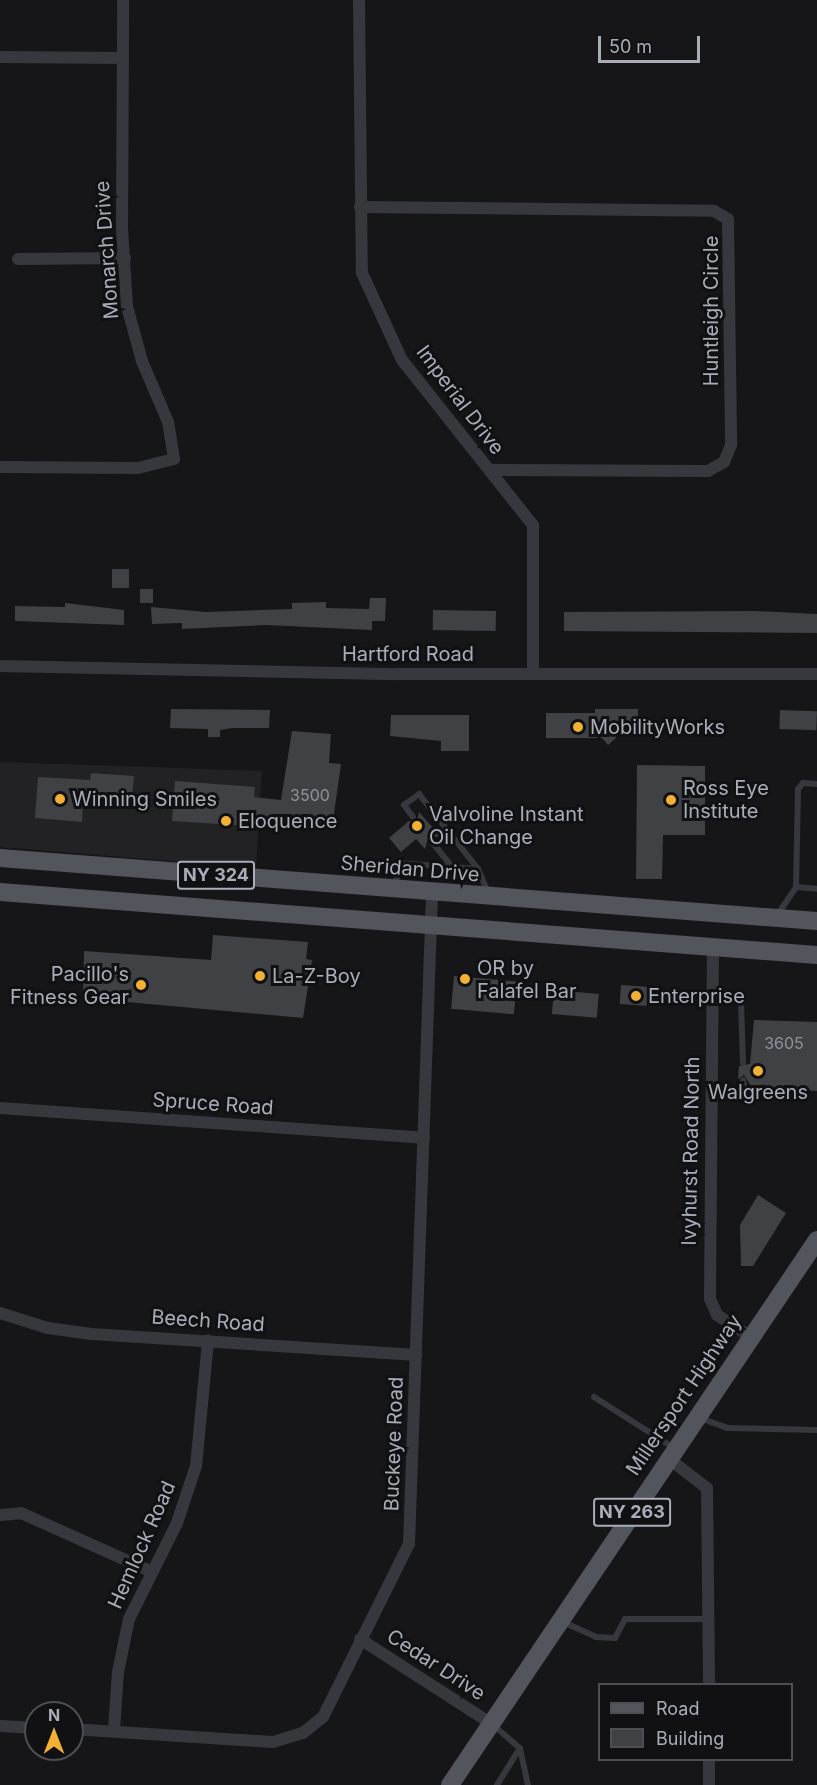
<!DOCTYPE html>
<style>
body{margin:0}
#map{position:relative;width:817px;height:1785px;overflow:hidden;background:#161618;font-family:Inter,sans-serif}
div>[style]{position:absolute}
[style*='--x']{left:calc(var(--x)*1px);top:calc(var(--y)*1px);width:calc(var(--w)*1px);rotate:calc(var(--a)*1deg)}
.built>*{inset:0;background:#222225}
.building>*{inset:0;background:#404145;transform-origin:0 0}
.lane>*{height:6px;margin:-3px;padding:0 3px;transform-origin:3px;border-radius:3px;background:#37383d}
.street>*{height:12px;margin:-6px;padding:0 6px;transform-origin:6px;border-radius:6px;background:#37383d}
.primary>*{height:18px;margin:-9px;padding:0 9px;transform-origin:9px;border-radius:9px;background:#53555c}
.dots>*{width:16px;height:16px;translate:-50% -50%;box-sizing:border-box;border:3px solid #111113;border-radius:50%}
span{translate:-50% -50%;white-space:nowrap;text-align:center;line-height:1.15;-webkit-text-stroke:6px #111113;paint-order:stroke}
.number-label{font-size:16px;color:#8e929b}
.number-label span{-webkit-text-stroke-width:0}
.shield-label span{padding:2px 4px;background:#111113;border:2px solid;border-radius:4px;-webkit-text-stroke-width:0}
.shield-label{font-size:18px;color:#a8adb8;font-weight:700}
.street-label{font-size:20px;color:#a8adb8}
.poi-label{font-size:20px;color:#a8adb8}
.left{translate:0 -50%;text-align:left}
.right{translate:-100% -50%;text-align:right}
.legend{position:absolute;left:598px;top:1683px;width:195px;height:78px;box-sizing:border-box;background:#111113;border:2px solid #4d4f55;margin:0;padding:8px 10px;list-style:none;font-size:18px;color:#a8adb8}
.legend li{display:flex;align-items:center;gap:12px;height:30px}
.legend b{width:30px;border:2px solid #4d4f55}
.north{position:absolute;left:24px;top:1701px;width:60px;height:60px;box-sizing:border-box;background:#111113;border:2px solid #4d4f55;border-radius:50%;rotate:0deg;font-size:16px;font-weight:700;line-height:24px;text-align:center;color:#a8adb8}
.north::after{content:'';display:block;margin:auto;width:21px;height:27px;background:#f2b134;clip-path:polygon(50% 0,100% 100%,50% 72%,0 100%)}
.scale{position:absolute;left:598px;top:36px;width:102px;height:27px;box-sizing:border-box;border:3px solid #a8adb8;border-top:0;padding-left:8px;font-size:18px;line-height:21px;white-space:nowrap;color:#a8adb8;-webkit-text-stroke:4px #111113;paint-order:stroke}
</style>
<div id="map">
<div class="built">
<i style="clip-path:polygon(0 762px,262px 771px,256px 868px,0 847px)"></i>
</div>
<div class="building">
<i style="left:112px;top:569px;width:17px;height:19px"></i>
<i style="left:140px;top:589px;width:13px;height:14px"></i>
<i style="clip-path:polygon(370px 598px,386px 598px,385px 621px,372px 621px,372px 630px,266px 625px,182px 629px,182px 623px,152px 624px,151px 607px,206px 612px,292px 609px,292px 603px,326px 602px,326px 608px,369px 609px)"></i>
<i style="clip-path:polygon(65px 603px,124px 610px,124px 625px,15px 621px,15px 606px,65px 607px)"></i>
<i style="left:433px;top:610px;width:63px;height:20px;rotate:1deg"></i>
<i style="clip-path:polygon(755px 611px,817px 614px,817px 633px,564px 631px,564px 612px)"></i>
<i style="clip-path:polygon(171px 709px,270px 710px,269px 728px,232px 728px,220px 730px,220px 737px,208px 737px,208px 729px,170px 728px)"></i>
<i style="clip-path:polygon(595px 709px,638px 709px,638px 725px,616px 725px,616px 738px,608px 745px,602px 738px,546px 738px,546px 713px,595px 713px)"></i>
<i style="left:780px;top:710px;width:37px;height:19px;rotate:2deg"></i>
<i style="clip-path:polygon(391px 715px,469px 715px,469px 751px,441px 751px,441px 741px,390px 736px)"></i>
<i style="clip-path:polygon(292px 731px,331px 734px,329px 763px,341px 764px,332px 828px,253px 819px,252px 826px,172px 821px,175px 781px,255px 787px,254px 797px,281px 800px)"></i>
<i style="clip-path:polygon(637px 765px,705px 766px,705px 835px,663px 835px,662px 879px,636px 879px)"></i>
<i style="clip-path:polygon(91px 773px,134px 776px,131px 808px,83px 804px,82px 822px,35px 818px,38px 777px,90px 780px)"></i>
<i style="clip-path:polygon(419px 812px,440px 836px,428px 838px,425px 849px,416px 839px,401px 852px,389px 838px,409px 821px,417px 821px)"></i>
<i style="clip-path:polygon(213px 935px,308px 942px,306px 959px,312px 960px,303px 1018px,83px 998px,84px 951px,211px 960px)"></i>
<i style="left:454px;top:976px;width:63px;height:33px;rotate:5deg"></i>
<i style="left:621px;top:985px;width:32px;height:19px;rotate:4deg"></i>
<i style="left:554px;top:990px;width:45px;height:24px;rotate:5deg"></i>
<i style="clip-path:polygon(754px 1020px,817px 1022px,817px 1091px,751px 1086px,744px 1075px,738px 1079px,739px 1066px,750px 1064px)"></i>
<i style="clip-path:polygon(758px 1195px,786px 1213px,753px 1266px,741px 1266px,740px 1225px)"></i>
</div>
<div class="lane">
<i style="--x:413;--y:817;--w:15;--a:-127"></i>
<i style="--x:404;--y:805;--w:19;--a:-36"></i>
<i style="--x:419;--y:794;--w:95;--a:51.8"></i>
<i style="--x:432;--y:842;--w:32;--a:51"></i>
<i style="--x:396;--y:887;--w:24;--a:-85"></i>
<i style="--x:398;--y:863;--w:80;--a:4.3"></i>
<i style="--x:478;--y:869;--w:26;--a:67"></i>
<i style="--x:796;--y:887;--w:98;--a:-88.8"></i>
<i style="--x:798;--y:789;--w:8;--a:-50"></i>
<i style="--x:803;--y:783;--w:14;--a:4"></i>
<i style="--x:776;--y:917;--w:36;--a:-56"></i>
<i style="--x:796;--y:887;--w:21;--a:5"></i>
<i style="--x:741;--y:1002;--w:61;--a:88.1"></i>
<i style="--x:743;--y:1080;--w:24;--a:78"></i>
<i style="--x:594;--y:1397;--w:95;--a:32.5"></i>
<i style="--x:700;--y:1418;--w:29;--a:20"></i>
<i style="--x:727;--y:1428;--w:90;--a:1.3"></i>
<i style="--x:563;--y:1622;--w:36;--a:24"></i>
<i style="--x:596;--y:1637;--w:19;--a:3"></i>
<i style="--x:615;--y:1638;--w:21;--a:-62"></i>
<i style="--x:625;--y:1619;--w:84;--a:0"></i>
<i style="--x:492;--y:1724;--w:37;--a:41"></i>
<i style="--x:520;--y:1748;--w:44;--a:121.9"></i>
<i style="--x:520;--y:1748;--w:38;--a:78"></i>
</div>
<div class="street">
<i style="--x:359;--y:0;--w:273;--a:89.4"></i>
<i style="--x:362;--y:273;--w:96;--a:65.3"></i>
<i style="--x:402;--y:360;--w:211;--a:51.6"></i>
<i style="--x:533;--y:525;--w:148;--a:90"></i>
<i style="--x:0;--y:57;--w:122;--a:0.5"></i>
<i style="--x:360;--y:207;--w:354;--a:0.6"></i>
<i style="--x:714;--y:211;--w:16;--a:30"></i>
<i style="--x:728;--y:219;--w:226;--a:89.2"></i>
<i style="--x:731;--y:445;--w:18;--a:112"></i>
<i style="--x:724;--y:462;--w:18;--a:151"></i>
<i style="--x:708;--y:471;--w:219;--a:-179.7"></i>
<i style="--x:18;--y:259;--w:107;--a:-0.5"></i>
<i style="--x:0;--y:467;--w:138;--a:0.4"></i>
<i style="--x:138;--y:468;--w:37;--a:-14"></i>
<i style="--x:174;--y:459;--w:37;--a:-99"></i>
<i style="--x:168;--y:422;--w:66;--a:-113.1"></i>
<i style="--x:142;--y:361;--w:57;--a:-105.3"></i>
<i style="--x:127;--y:306;--w:77;--a:-93.7"></i>
<i style="--x:122;--y:229;--w:229;--a:-89.7"></i>
<i style="--x:0;--y:666;--w:397;--a:1.2"></i>
<i style="--x:397;--y:674;--w:420;--a:0"></i>
<i style="--x:713;--y:947;--w:352;--a:90.5"></i>
<i style="--x:710;--y:1299;--w:17;--a:66"></i>
<i style="--x:717;--y:1315;--w:40;--a:32.9"></i>
<i style="--x:0;--y:1108;--w:425;--a:4"></i>
<i style="--x:0;--y:1313;--w:50;--a:17.4"></i>
<i style="--x:48;--y:1328;--w:44;--a:7.8"></i>
<i style="--x:92;--y:1334;--w:325;--a:3.7"></i>
<i style="--x:668;--y:1458;--w:49;--a:37.6"></i>
<i style="--x:707;--y:1488;--w:196;--a:89.4"></i>
<i style="--x:0;--y:1515;--w:21;--a:-5"></i>
<i style="--x:21;--y:1513;--w:141;--a:24.2"></i>
<i style="--x:360;--y:1639;--w:157;--a:32.8"></i>
<i style="--x:0;--y:1726;--w:36;--a:3"></i>
<i style="--x:72;--y:1729;--w:201;--a:3.7"></i>
<i style="--x:273;--y:1742;--w:31;--a:-17"></i>
<i style="--x:303;--y:1733;--w:26;--a:-39"></i>
<i style="--x:323;--y:1717;--w:193;--a:-63.6"></i>
<i style="--x:409;--y:1544;--w:650;--a:-87.97"></i>
<i style="--x:114;--y:1730;--w:58;--a:-86.1"></i>
<i style="--x:118;--y:1672;--w:54;--a:-78.3"></i>
<i style="--x:129;--y:1619;--w:107;--a:-63.4"></i>
<i style="--x:177;--y:1523;--w:60;--a:-71.6"></i>
<i style="--x:196;--y:1466;--w:126;--a:-84.5"></i>
<i style="--x:709;--y:1785;--w:25;--a:-90"></i>
</div>
<div class="primary">
<i style="--x:0;--y:858;--w:819;--a:4.41"></i>
<i style="--x:0;--y:892;--w:819;--a:4.41"></i>
<i style="--x:450;--y:1785;--w:657;--a:-56.04"></i>
</div>
<div class="dots">
<i style="left:578px;top:727px;background:#f2b134"></i>
<i style="left:60px;top:799px;background:#f2b134"></i>
<i style="left:671px;top:800px;background:#f2b134"></i>
<i style="left:226px;top:821px;background:#f2b134"></i>
<i style="left:417px;top:826px;background:#f2b134"></i>
<i style="left:260px;top:976px;background:#f2b134"></i>
<i style="left:465px;top:979px;background:#f2b134"></i>
<i style="left:141px;top:985px;background:#f2b134"></i>
<i style="left:636px;top:996px;background:#f2b134"></i>
<i style="left:758px;top:1071px;background:#f2b134"></i>
</div>
<div class="number-label">
<span style="left:310px;top:795px">3500</span>
<span style="left:784px;top:1043px">3605</span>
</div>
<div class="shield-label">
<span style="left:216px;top:875px">NY 324</span>
<span style="left:632px;top:1512px">NY 263</span>
</div>
<div class="street-label">
<span style="left:107px;top:250px;rotate:-94deg">Monarch Drive</span>
<span style="left:711px;top:311px;rotate:-90deg">Huntleigh Circle</span>
<span style="left:460px;top:400px;rotate:53deg">Imperial Drive</span>
<span style="left:408px;top:654px">Hartford Road</span>
<span style="left:410px;top:869px;rotate:5deg">Sheridan Drive</span>
<span style="left:213px;top:1104px;rotate:4deg">Spruce Road</span>
<span style="left:691px;top:1151px;rotate:-89deg">Ivyhurst Road North</span>
<span style="left:208px;top:1321px;rotate:4deg">Beech Road</span>
<span style="left:684px;top:1395px;rotate:-56deg">Millersport Highway</span>
<span style="left:394px;top:1444px;rotate:-88deg">Buckeye Road</span>
<span style="left:142px;top:1545px;rotate:-66deg">Hemlock Road</span>
<span style="left:436px;top:1665px;rotate:33deg">Cedar Drive</span>
</div>
<div class="poi-label">
<span class="left" style="left:590px;top:727px">MobilityWorks</span>
<span class="left" style="left:683px;top:800px">Ross Eye<br>Institute</span>
<span class="left" style="left:72px;top:799px">Winning Smiles</span>
<span class="left" style="left:429px;top:826px">Valvoline Instant<br>Oil Change</span>
<span class="left" style="left:238px;top:821px">Eloquence</span>
<span class="left" style="left:477px;top:980px">OR by<br>Falafel Bar</span>
<span class="right" style="left:129px;top:986px">Pacillo's<br>Fitness Gear</span>
<span class="left" style="left:272px;top:976px">La-Z-Boy</span>
<span class="left" style="left:648px;top:996px">Enterprise</span>
<span style="left:758px;top:1092px">Walgreens</span>
</div>
<ul class="legend">
<li><b style="height:8px;background:#53555c"></b>Road</li>
<li><b style="height:16px;background:#404145"></b>Building</li>
</ul>
<div class="north">N</div>
<div class="scale">50 m</div>
</div>
